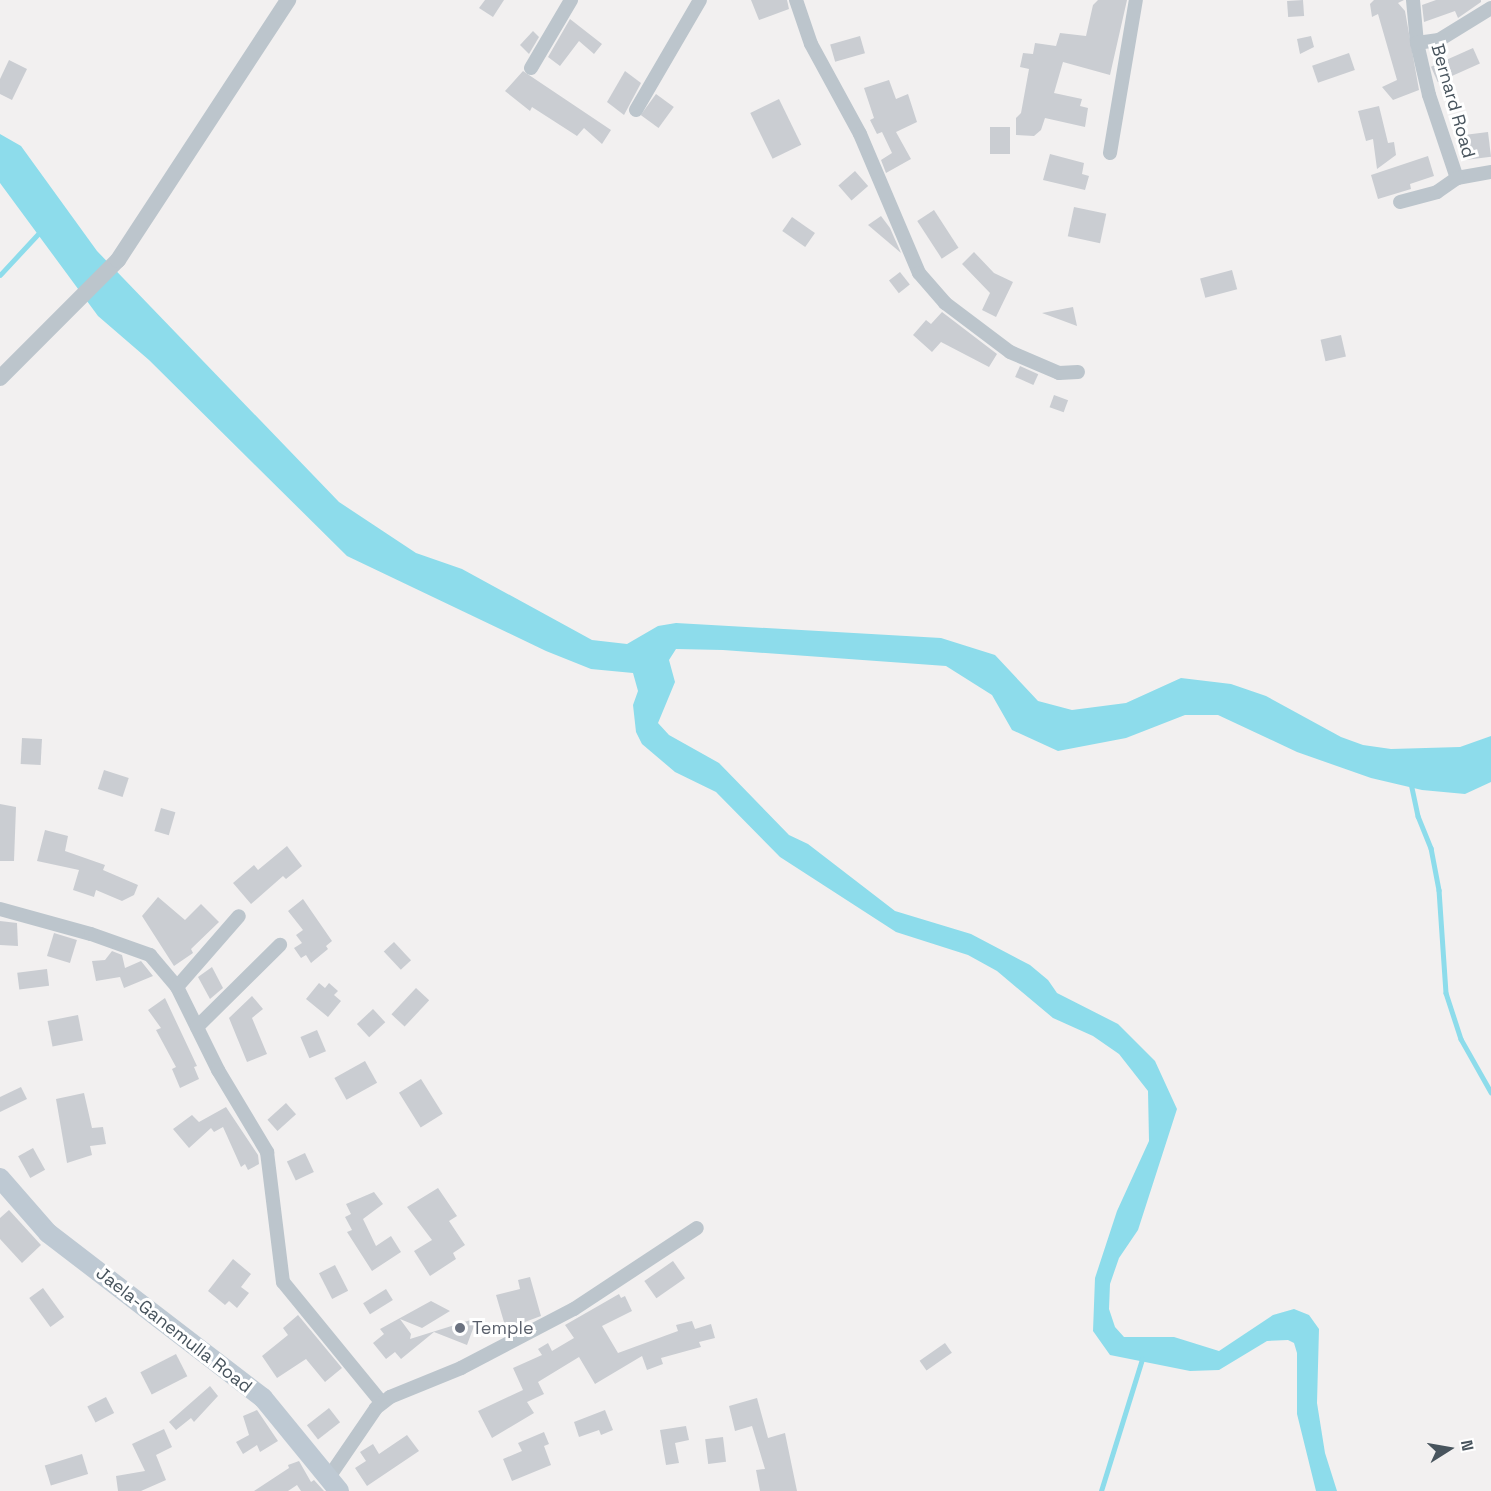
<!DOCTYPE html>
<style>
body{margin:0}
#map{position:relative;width:1491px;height:1491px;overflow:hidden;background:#f2f0f0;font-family:"Space Grotesk",sans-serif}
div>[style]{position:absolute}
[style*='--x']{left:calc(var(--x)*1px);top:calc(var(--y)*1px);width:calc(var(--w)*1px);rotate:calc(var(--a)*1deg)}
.water>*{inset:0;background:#8ddceb}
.stream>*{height:4.5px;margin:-2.25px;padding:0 2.25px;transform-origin:2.25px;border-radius:2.25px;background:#8ddceb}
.building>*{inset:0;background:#cacdd2;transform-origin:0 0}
.minor>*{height:14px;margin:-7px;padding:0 7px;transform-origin:7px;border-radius:7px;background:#bcc5cc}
.tertiary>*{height:16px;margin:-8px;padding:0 8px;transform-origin:8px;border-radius:8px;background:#bcc5cc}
.secondary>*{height:20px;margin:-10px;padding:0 10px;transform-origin:10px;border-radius:10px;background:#bec9d3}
.dots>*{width:16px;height:16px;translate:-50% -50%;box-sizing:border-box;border:3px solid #fff;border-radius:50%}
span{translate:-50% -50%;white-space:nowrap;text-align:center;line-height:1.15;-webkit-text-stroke:6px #fff;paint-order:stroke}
.street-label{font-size:18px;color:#48545d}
.worship-label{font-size:18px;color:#5b616d}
.left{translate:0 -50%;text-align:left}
.north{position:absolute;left:1419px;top:1419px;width:60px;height:60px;-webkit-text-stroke:4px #fff;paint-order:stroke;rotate:79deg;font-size:16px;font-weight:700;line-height:24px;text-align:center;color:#48545d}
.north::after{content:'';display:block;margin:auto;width:21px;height:27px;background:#48545d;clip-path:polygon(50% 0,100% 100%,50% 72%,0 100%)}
</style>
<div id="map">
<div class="water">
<i style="clip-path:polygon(0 134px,21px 146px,97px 251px,339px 502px,416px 553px,462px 569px,592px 640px,627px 644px,658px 626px,676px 623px,941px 638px,995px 655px,1038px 701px,1072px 710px,1126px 703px,1181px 678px,1231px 684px,1266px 696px,1341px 737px,1363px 745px,1391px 749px,1460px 747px,1491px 736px,1491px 782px,1465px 794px,1422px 790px,1371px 778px,1297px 752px,1218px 715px,1185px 715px,1126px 738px,1058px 751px,1012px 730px,992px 695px,946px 666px,723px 650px,676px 649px,669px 660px,675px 682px,658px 723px,669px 735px,719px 763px,789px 835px,808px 844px,895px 911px,971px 934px,1030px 965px,1048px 980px,1057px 993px,1118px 1024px,1155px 1061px,1177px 1109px,1138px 1230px,1119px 1258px,1110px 1284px,1109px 1309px,1115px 1327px,1124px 1337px,1174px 1337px,1219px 1351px,1273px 1315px,1294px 1309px,1309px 1315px,1319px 1329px,1317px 1403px,1325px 1453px,1337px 1491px,1316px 1491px,1297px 1414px,1297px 1353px,1294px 1343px,1288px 1340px,1267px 1341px,1219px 1370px,1190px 1371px,1110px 1355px,1093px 1331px,1095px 1278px,1117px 1211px,1149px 1141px,1148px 1091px,1119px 1054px,1093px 1036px,1053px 1018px,997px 971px,968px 955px,896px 932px,780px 857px,716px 792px,675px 772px,642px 744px,636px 732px,633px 705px,638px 691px,633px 673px,591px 669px,546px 651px,347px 556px,149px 360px,98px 316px,0 183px)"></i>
</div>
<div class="stream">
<i style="--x:0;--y:275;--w:56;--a:-47.2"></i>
<i style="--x:1411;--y:783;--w:34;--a:78"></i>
<i style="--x:1418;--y:816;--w:35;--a:68"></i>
<i style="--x:1431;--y:848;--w:43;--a:79.2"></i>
<i style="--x:1439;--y:890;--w:103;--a:86.1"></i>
<i style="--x:1446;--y:993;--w:48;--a:71.9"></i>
<i style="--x:1461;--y:1039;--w:61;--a:60.5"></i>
<i style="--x:1101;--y:1491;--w:138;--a:-72.7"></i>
</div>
<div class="building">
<i style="clip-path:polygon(485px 0,504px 0,493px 17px,479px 8px)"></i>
<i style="clip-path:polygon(751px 0,787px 0,789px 9px,759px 20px)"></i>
<i style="clip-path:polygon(1098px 0,1127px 0,1110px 75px,1063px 62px,1054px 93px,1082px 99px,1080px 106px,1088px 108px,1085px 127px,1045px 118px,1041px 130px,1034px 136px,1016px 135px,1016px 118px,1021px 113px,1029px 69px,1020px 67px,1023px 53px,1033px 54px,1035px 43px,1056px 46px,1060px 33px,1086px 36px,1093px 5px)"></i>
<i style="left:1303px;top:0;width:16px;height:16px;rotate:86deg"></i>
<i style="clip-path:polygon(1374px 0,1404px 0,1398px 3px,1405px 11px,1419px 90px,1393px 100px,1382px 87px,1397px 80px,1378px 14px,1372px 17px,1370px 4px)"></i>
<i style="clip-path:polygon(1436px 0,1481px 0,1481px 2px,1458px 18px,1455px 11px,1424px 22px,1422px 5px)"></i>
<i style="clip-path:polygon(570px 19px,602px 44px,594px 54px,579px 41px,560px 66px,548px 57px)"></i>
<i style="clip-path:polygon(533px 31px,539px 37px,529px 54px,520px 45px)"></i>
<i style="left:860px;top:36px;width:18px;height:31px;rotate:74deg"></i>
<i style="clip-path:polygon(1311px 36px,1314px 47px,1300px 54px,1297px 39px)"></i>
<i style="left:1473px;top:48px;width:17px;height:46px;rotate:66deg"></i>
<i style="left:1349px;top:53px;width:18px;height:39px;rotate:71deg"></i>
<i style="clip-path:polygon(9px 60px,27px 69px,12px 100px,0 94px,0 79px)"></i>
<i style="clip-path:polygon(523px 71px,611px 130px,602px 144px,584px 128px,577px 136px,532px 107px,530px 111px,505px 91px)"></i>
<i style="clip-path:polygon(625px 71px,641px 83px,624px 115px,607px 102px)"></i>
<i style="clip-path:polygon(889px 80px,896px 99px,908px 94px,917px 122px,896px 132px,911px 159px,886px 173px,881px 160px,892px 153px,882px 132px,877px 134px,870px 120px,874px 118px,864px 88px)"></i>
<i style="left:656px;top:94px;width:22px;height:26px;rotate:36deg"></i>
<i style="left:779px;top:99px;width:51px;height:32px;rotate:64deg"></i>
<i style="clip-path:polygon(1379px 106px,1388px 143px,1394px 142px,1396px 155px,1377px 169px,1373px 139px,1366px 141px,1358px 111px)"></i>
<i style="left:990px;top:127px;width:20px;height:27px"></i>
<i style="left:1488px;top:132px;width:25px;height:26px;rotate:83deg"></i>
<i style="clip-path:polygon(1050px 154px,1084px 163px,1082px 174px,1089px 176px,1085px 190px,1043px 180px)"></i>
<i style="clip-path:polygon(1428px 156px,1434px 176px,1410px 184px,1411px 189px,1378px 199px,1371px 175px)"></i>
<i style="left:855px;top:171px;width:20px;height:22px;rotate:49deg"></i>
<i style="left:1074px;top:207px;width:33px;height:30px;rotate:12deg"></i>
<i style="left:934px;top:210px;width:45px;height:20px;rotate:57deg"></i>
<i style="clip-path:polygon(881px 216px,890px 228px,901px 253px,868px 225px)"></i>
<i style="left:792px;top:217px;width:28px;height:17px;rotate:35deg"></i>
<i style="clip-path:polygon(974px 252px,994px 273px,1013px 282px,996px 317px,982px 310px,990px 293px,962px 264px)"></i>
<i style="left:1232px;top:270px;width:20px;height:33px;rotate:75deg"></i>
<i style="left:900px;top:272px;width:16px;height:14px;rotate:52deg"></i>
<i style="clip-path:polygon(1073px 307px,1077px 326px,1042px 313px)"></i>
<i style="clip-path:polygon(942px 312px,997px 354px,989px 367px,941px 342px,932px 352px,913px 335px,926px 320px,931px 324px)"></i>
<i style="left:1341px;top:335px;width:22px;height:21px;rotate:77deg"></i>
<i style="left:1020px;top:366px;width:20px;height:12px;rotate:24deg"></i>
<i style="left:1054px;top:395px;width:15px;height:13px;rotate:20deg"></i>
<i style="left:22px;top:738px;width:20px;height:26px;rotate:3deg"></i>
<i style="left:104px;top:770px;width:26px;height:20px;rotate:18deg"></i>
<i style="clip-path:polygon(0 804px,16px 807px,14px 861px,0 861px)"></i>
<i style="left:161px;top:808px;width:15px;height:24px;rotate:16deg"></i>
<i style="clip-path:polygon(45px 830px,68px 836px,65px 851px,105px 865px,103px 870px,138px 885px,134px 895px,122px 901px,96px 890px,94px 897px,73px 890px,79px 870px,37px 861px)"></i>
<i style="clip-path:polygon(287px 846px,302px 866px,286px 879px,283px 876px,251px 904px,233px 883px,254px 865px,258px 870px)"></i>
<i style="clip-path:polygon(158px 897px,185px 920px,201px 904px,219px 922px,191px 949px,193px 953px,174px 966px,142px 916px)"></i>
<i style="clip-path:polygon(303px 899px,332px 941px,326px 946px,328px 949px,311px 963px,306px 955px,301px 958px,294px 948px,302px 943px,296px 935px,303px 930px,288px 911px)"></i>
<i style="clip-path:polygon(0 921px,17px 923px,18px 946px,0 945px)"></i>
<i style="left:54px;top:933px;width:24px;height:24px;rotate:17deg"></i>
<i style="left:394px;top:942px;width:25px;height:14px;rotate:47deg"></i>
<i style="clip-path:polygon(112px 951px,122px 955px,125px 968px,141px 961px,153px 976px,124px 988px,120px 977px,96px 981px,92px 961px,105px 960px)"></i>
<i style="clip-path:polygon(212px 967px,223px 988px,210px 999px,198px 977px)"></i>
<i style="left:47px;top:969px;width:17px;height:30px;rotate:83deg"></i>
<i style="clip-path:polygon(319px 983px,325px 988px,329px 983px,338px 991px,334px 995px,341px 1001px,328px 1017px,306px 999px)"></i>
<i style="left:416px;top:988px;width:18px;height:36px;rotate:43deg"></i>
<i style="clip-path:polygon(252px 996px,263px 1009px,252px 1018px,267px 1054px,247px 1062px,229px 1018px)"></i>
<i style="clip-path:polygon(165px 998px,197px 1066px,194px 1067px,199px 1079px,180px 1088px,172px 1069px,176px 1067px,156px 1030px,161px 1028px,148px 1010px)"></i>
<i style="left:373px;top:1009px;width:18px;height:22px;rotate:47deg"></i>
<i style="left:78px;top:1015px;width:26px;height:31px;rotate:79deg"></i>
<i style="left:317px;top:1030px;width:23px;height:18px;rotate:67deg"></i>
<i style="left:365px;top:1061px;width:25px;height:35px;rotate:61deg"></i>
<i style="left:421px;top:1079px;width:41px;height:26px;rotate:58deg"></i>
<i style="clip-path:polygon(21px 1087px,27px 1099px,0 1112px,0 1097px)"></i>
<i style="clip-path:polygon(84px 1093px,92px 1128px,103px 1127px,106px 1144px,90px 1146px,92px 1155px,67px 1163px,56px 1099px)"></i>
<i style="left:286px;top:1103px;width:15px;height:25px;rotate:48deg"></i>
<i style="clip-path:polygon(226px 1107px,258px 1155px,259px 1164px,248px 1170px,245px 1164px,241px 1167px,223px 1127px,214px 1132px,211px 1128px,189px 1148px,173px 1129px,192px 1115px,199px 1122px)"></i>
<i style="left:33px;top:1148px;width:25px;height:17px;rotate:61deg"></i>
<i style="left:305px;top:1153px;width:21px;height:20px;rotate:65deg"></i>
<i style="clip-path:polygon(438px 1188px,457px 1216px,449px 1221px,465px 1245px,453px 1253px,456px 1259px,430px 1276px,414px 1251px,432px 1240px,407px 1207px)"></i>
<i style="clip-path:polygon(374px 1192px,383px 1204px,363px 1219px,376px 1246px,391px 1236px,401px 1252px,372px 1271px,347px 1232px,352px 1230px,345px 1217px,351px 1214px,346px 1204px)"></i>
<i style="clip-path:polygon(9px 1210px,41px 1245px,22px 1263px,0 1239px,0 1218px)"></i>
<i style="clip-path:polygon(233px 1259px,251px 1274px,241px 1287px,249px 1293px,237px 1308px,229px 1301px,225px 1305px,208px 1291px)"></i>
<i style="left:673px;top:1261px;width:21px;height:35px;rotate:55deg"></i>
<i style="left:335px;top:1265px;width:29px;height:18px;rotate:63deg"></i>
<i style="clip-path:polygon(530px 1277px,541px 1316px,506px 1329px,496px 1295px,520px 1289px,518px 1280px)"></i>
<i style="left:43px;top:1288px;width:36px;height:17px;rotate:54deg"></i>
<i style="left:386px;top:1289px;width:13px;height:27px;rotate:58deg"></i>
<i style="clip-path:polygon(619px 1294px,621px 1298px,625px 1296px,632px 1311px,602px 1326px,618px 1353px,678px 1331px,676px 1325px,692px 1321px,695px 1329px,711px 1324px,715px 1338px,699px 1342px,701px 1347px,661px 1358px,663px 1364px,647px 1370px,642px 1356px,595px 1384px,579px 1357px,538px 1382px,544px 1394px,527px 1402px,534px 1413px,492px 1438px,478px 1411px,523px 1390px,513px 1368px,542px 1355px,538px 1349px,548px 1343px,552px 1351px,574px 1338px,565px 1325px)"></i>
<i style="clip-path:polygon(431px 1301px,450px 1311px,422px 1328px,400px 1319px,411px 1334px,410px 1339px,477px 1318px,467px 1345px,434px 1332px,401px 1359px,395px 1352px,386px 1359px,373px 1343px,384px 1334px,380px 1329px)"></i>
<i style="clip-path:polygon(298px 1315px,342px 1368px,325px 1382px,306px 1359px,277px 1378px,262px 1356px,288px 1335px,283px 1328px)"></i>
<i style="left:945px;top:1343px;width:12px;height:31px;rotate:55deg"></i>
<i style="left:176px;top:1354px;width:25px;height:40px;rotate:63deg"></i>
<i style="clip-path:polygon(210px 1386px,218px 1396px,194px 1422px,191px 1418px,176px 1430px,169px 1422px)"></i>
<i style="left:106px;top:1397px;width:18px;height:21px;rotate:63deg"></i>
<i style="clip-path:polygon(757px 1398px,768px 1438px,785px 1433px,797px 1491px,760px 1491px,756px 1470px,765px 1469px,752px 1426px,735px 1431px,729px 1406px)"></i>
<i style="left:329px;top:1408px;width:18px;height:28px;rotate:52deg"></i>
<i style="clip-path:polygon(257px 1410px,278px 1441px,260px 1452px,257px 1445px,243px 1454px,236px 1442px,249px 1435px,243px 1416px)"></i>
<i style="clip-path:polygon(605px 1410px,613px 1430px,601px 1435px,599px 1430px,579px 1437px,574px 1422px)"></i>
<i style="clip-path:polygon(686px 1426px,689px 1440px,675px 1443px,679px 1463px,666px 1465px,660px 1430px)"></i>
<i style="clip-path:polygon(164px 1429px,172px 1447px,156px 1455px,166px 1480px,141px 1491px,118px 1491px,116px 1476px,145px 1471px,132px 1444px)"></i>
<i style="clip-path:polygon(544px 1432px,549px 1444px,544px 1446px,551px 1465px,512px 1481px,503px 1459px,522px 1451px,518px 1443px)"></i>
<i style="clip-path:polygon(407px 1435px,419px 1451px,367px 1486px,355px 1468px,366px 1461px,360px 1452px,373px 1444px,379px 1454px)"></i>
<i style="left:723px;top:1437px;width:25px;height:18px;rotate:83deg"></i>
<i style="left:82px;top:1454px;width:21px;height:39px;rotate:73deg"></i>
<i style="clip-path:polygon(299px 1461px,311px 1482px,314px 1480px,324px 1491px,301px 1491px,297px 1485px,288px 1491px,254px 1491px,289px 1468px,288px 1465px)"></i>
</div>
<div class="minor">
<i style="--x:796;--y:0;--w:46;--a:71.2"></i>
<i style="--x:811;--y:44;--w:102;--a:61.4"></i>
<i style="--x:860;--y:134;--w:151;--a:67"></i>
<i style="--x:919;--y:273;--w:40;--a:49"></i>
<i style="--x:945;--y:303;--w:81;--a:37"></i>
<i style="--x:1010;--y:352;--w:53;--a:23.2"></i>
<i style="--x:1059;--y:373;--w:19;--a:-3"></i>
<i style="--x:1413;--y:0;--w:43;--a:84.7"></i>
<i style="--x:1417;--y:43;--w:53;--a:77"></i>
<i style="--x:1429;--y:95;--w:88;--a:71.4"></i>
<i style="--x:1457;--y:178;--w:35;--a:-10"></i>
<i style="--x:1417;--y:43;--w:22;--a:-8"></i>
<i style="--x:1439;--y:40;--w:61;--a:-31.6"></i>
<i style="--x:531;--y:68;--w:79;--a:-59.5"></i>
<i style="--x:636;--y:110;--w:127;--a:-59.8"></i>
<i style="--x:1110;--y:153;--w:155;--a:-80.4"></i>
<i style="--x:1400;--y:202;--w:38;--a:-15"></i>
<i style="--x:1437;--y:192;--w:24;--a:-35"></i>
<i style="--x:0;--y:909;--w:94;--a:15.4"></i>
<i style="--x:91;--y:934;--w:63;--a:19.6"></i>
<i style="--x:150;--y:955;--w:42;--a:49.8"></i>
<i style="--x:177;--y:987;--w:93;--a:63.7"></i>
<i style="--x:218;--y:1070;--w:96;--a:59.1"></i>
<i style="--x:267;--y:1152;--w:131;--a:83"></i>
<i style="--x:283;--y:1282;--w:156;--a:50.7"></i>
<i style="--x:177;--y:987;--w:94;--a:-48.9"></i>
<i style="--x:197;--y:1027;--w:117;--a:-44.7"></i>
<i style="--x:329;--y:1477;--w:83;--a:-55.7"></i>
<i style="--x:376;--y:1408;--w:18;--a:-38"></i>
<i style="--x:390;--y:1397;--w:77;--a:-22.2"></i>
<i style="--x:461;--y:1368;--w:127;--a:-27.6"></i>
<i style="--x:574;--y:1309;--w:147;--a:-33.4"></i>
</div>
<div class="tertiary">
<i style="--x:0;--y:378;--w:167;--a:-45"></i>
<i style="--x:118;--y:260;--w:311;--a:-56.8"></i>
</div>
<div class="secondary">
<i style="--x:0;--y:1178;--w:73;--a:48.9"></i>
<i style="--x:48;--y:1233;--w:271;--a:37.5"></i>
<i style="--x:263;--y:1398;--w:120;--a:50.7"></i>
</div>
<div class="dots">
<i style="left:460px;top:1328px;background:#6b7280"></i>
</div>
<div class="street-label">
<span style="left:1453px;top:101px;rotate:74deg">Bernard Road</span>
<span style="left:174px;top:1330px;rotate:38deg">Jaela-Ganemulla Road</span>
</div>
<div class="worship-label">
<span class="left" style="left:472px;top:1328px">Temple</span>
</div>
<div class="north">N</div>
</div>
